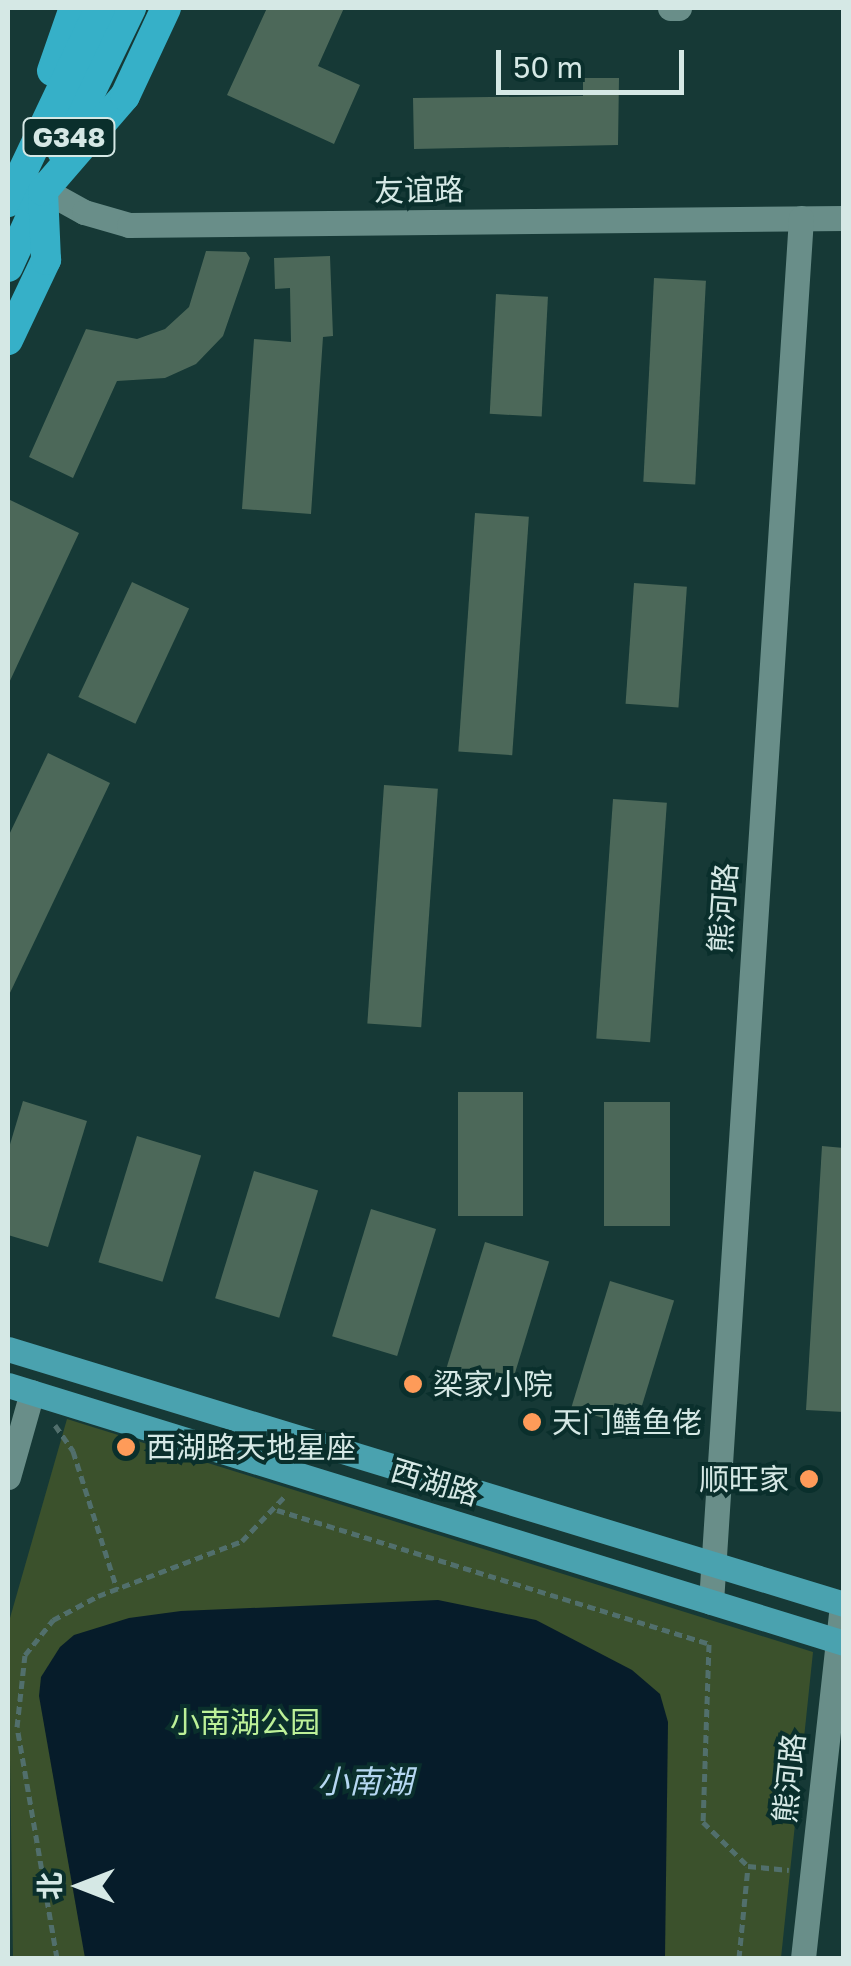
<!DOCTYPE html>
<meta charset="utf-8">
<style>
body{margin:0}
#map{position:relative;width:851px;height:1966px;overflow:hidden;background:#163936;font-family:"Golos Text","Noto Sans SC",sans-serif}
div>[style]{position:absolute}
[style*='--x']{left:calc(var(--x)*1px);top:calc(var(--y)*1px);width:calc(var(--w)*1px);rotate:calc(var(--a)*1deg)}
.green>*{inset:0;background:#3b512c}
.water>*{inset:0;background:#061c2a}
.building>*{inset:0;background:#4c6859;transform-origin:0 0}
.path>*{height:5px;margin-top:-2.5px;transform-origin:0;background:repeating-linear-gradient(90deg,#516f6c 0 8px,transparent 0 13px)}
.minor>*{height:25px;margin:-12.5px;padding:0 12.5px;transform-origin:12.5px;border-radius:12.5px;background:#698e89}
.major>*{height:25px;margin:-12.5px;padding:0 12.5px;transform-origin:12.5px;border-radius:12.5px;background:#4aa2af}
.highway>*{height:30px;margin:-15px;padding:0 15px;transform-origin:15px;border-radius:15px;background:#36b0c8}
.dots>*{width:28px;height:28px;translate:-50% -50%;box-sizing:border-box;border:5px solid #0a2f2c;border-radius:50%}
span{translate:-50% -50%;white-space:nowrap;text-align:center;line-height:1.15;-webkit-text-stroke:8px #0a2f2c;paint-order:stroke}
.shield-label span{padding:2px 8px;background:#0a2f2c;border:2px solid;border-radius:8px;-webkit-text-stroke-width:0}
.shield-label{font-size:28px;color:#d5e8e5;font-weight:700}
.street-label{font-size:30px;color:#d5e8e5}
.poi-label{font-size:30px;color:#d5e8e5}
.left{translate:0 -50%;text-align:left}
.right{translate:-100% -50%;text-align:right}
.park-label{font-size:30px;color:#bdf198}
.water-label{font-size:32px;color:#b6d8f2;font-style:italic}
.frame{position:absolute;inset:0;border:10px solid #d5e8e5;pointer-events:none}
.north{position:absolute;left:30px;top:1836px;width:100px;height:100px;-webkit-text-stroke:8px #0a2f2c;paint-order:stroke;rotate:270deg;font-size:28px;font-weight:700;line-height:40px;text-align:center;color:#d5e8e5}
.north::after{content:'';display:block;margin:auto;width:35px;height:45px;background:#d5e8e5;clip-path:polygon(50% 0,100% 100%,50% 72%,0 100%)}
.scale{position:absolute;left:496px;top:50px;width:188px;height:45px;box-sizing:border-box;border:5px solid #d5e8e5;border-top:0;padding-left:12px;font-size:30px;line-height:35px;white-space:nowrap;color:#d5e8e5;-webkit-text-stroke:8px #0a2f2c;paint-order:stroke}
</style>
<div id="map">
<div class="green">
<i style="clip-path:polygon(67px 1419px,813px 1652px,781px 1958px,13px 1958px,8px 1625px)"></i>
</div>
<div class="water">
<i style="clip-path:polygon(438px 1600px,536px 1620px,632px 1670px,660px 1694px,668px 1722px,665px 1958px,85px 1958px,39px 1696px,41px 1677px,60px 1647px,74px 1635px,129px 1618px,181px 1611px)"></i>
</div>
<div class="building">
<i style="clip-path:polygon(267px 8px,344px 8px,318px 66px,360px 85px,334px 144px,227px 95px)"></i>
<i style="clip-path:polygon(583px 78px,619px 78px,618px 145px,414px 149px,413px 98px,583px 96px)"></i>
<i style="clip-path:polygon(206px 251px,246px 252px,250px 258px,223px 336px,196px 364px,165px 378px,117px 381px,73px 478px,29px 457px,86px 329px,137px 339px,165px 329px,189px 307px)"></i>
<i style="clip-path:polygon(330px 256px,333px 336px,323px 337px,311px 514px,242px 509px,254px 339px,291px 342px,290px 288px,275px 289px,274px 258px)"></i>
<i style="left:654px;top:278px;width:52px;height:204px;rotate:3deg"></i>
<i style="left:496px;top:294px;width:52px;height:120px;rotate:3deg"></i>
<i style="clip-path:polygon(8px 499px,79px 533px,8px 685px)"></i>
<i style="left:475px;top:513px;width:54px;height:239px;rotate:4deg"></i>
<i style="left:132px;top:582px;width:63px;height:127px;rotate:25deg"></i>
<i style="left:634px;top:583px;width:53px;height:121px;rotate:4deg"></i>
<i style="clip-path:polygon(48px 753px,110px 783px,8px 997px,8px 837px)"></i>
<i style="left:384px;top:785px;width:54px;height:239px;rotate:4deg"></i>
<i style="left:613px;top:799px;width:54px;height:240px;rotate:4deg"></i>
<i style="left:458px;top:1092px;width:65px;height:124px"></i>
<i style="clip-path:polygon(23px 1101px,87px 1121px,48px 1247px,8px 1235px,8px 1151px)"></i>
<i style="left:604px;top:1102px;width:66px;height:124px"></i>
<i style="left:137px;top:1136px;width:67px;height:132px;rotate:17deg"></i>
<i style="clip-path:polygon(822px 1146px,844px 1148px,844px 1412px,806px 1410px)"></i>
<i style="left:254px;top:1171px;width:67px;height:133px;rotate:17deg"></i>
<i style="left:371px;top:1209px;width:68px;height:133px;rotate:17deg"></i>
<i style="left:485px;top:1242px;width:67px;height:133px;rotate:17deg"></i>
<i style="left:610px;top:1281px;width:67px;height:133px;rotate:17deg"></i>
</div>
<div class="path">
<i style="--x:55;--y:1425;--w:32;--a:55"></i>
<i style="--x:73;--y:1451;--w:145;--a:72.3"></i>
<i style="--x:277;--y:1510;--w:452;--a:17.2"></i>
<i style="--x:709;--y:1644;--w:178;--a:91.9"></i>
<i style="--x:703;--y:1822;--w:63;--a:44.4"></i>
<i style="--x:748;--y:1866;--w:41;--a:5.6"></i>
<i style="--x:57;--y:1958;--w:234;--a:-99.8"></i>
<i style="--x:17;--y:1727;--w:72;--a:-83.7"></i>
<i style="--x:25;--y:1655;--w:45;--a:-51.3"></i>
<i style="--x:53;--y:1620;--w:51;--a:-28.1"></i>
<i style="--x:98;--y:1596;--w:154;--a:-20.9"></i>
<i style="--x:242;--y:1541;--w:64;--a:-46.3"></i>
<i style="--x:739;--y:1958;--w:91;--a:-84.4"></i>
</div>
<div class="minor">
<i style="--x:670;--y:8;--w:9;--a:0"></i>
<i style="--x:28;--y:181;--w:64;--a:29"></i>
<i style="--x:84;--y:212;--w:47;--a:16.1"></i>
<i style="--x:129;--y:225;--w:715;--a:-0.56"></i>
<i style="--x:8;--y:1477;--w:88;--a:-74.2"></i>
<i style="--x:711;--y:1602;--w:1387;--a:-86.28"></i>
<i style="--x:803;--y:1958;--w:356;--a:-83.7"></i>
</div>
<div class="major">
<i style="--x:8;--y:1349;--w:874;--a:16.96"></i>
<i style="--x:8;--y:1385;--w:875;--a:17.15"></i>
</div>
<div class="highway">
<i style="--x:52;--y:71;--w:67;--a:-70.8"></i>
<i style="--x:62;--y:151;--w:159;--a:-64.2"></i>
<i style="--x:8;--y:202;--w:215;--a:-64.6"></i>
<i style="--x:8;--y:267;--w:77;--a:-65.4"></i>
<i style="--x:8;--y:340;--w:89;--a:-64.6"></i>
<i style="--x:46;--y:260;--w:69;--a:-92.5"></i>
<i style="--x:43;--y:191;--w:125;--a:-49.2"></i>
<i style="--x:125;--y:96;--w:97;--a:-65"></i>
</div>
<div class="dots">
<i style="left:413px;top:1384px;background:#fe9b59"></i>
<i style="left:532px;top:1422px;background:#fe9b59"></i>
<i style="left:126px;top:1447px;background:#fe9b59"></i>
<i style="left:809px;top:1479px;background:#fe9b59"></i>
</div>
<div class="shield-label">
<span style="left:69px;top:137px">G348</span>
</div>
<div class="street-label">
<span style="left:419px;top:190px;rotate:-1deg">友谊路</span>
<span style="left:723px;top:908px;rotate:-86deg">熊河路</span>
<span style="left:435px;top:1482px;rotate:17deg">西湖路</span>
<span style="left:789px;top:1778px;rotate:-84deg">熊河路</span>
</div>
<div class="poi-label">
<span class="left" style="left:433px;top:1384px">梁家小院</span>
<span class="left" style="left:552px;top:1422px">天门鳝鱼佬</span>
<span class="left" style="left:146px;top:1447px">西湖路天地星座</span>
<span class="right" style="left:789px;top:1479px">顺旺家</span>
</div>
<div class="park-label">
<span style="left:245px;top:1722px">小南湖公园</span>
</div>
<div class="water-label">
<span style="left:365px;top:1781px">小南湖</span>
</div>
<div class="frame"></div>
<div class="north">北</div>
<div class="scale">50 m</div>
</div>
